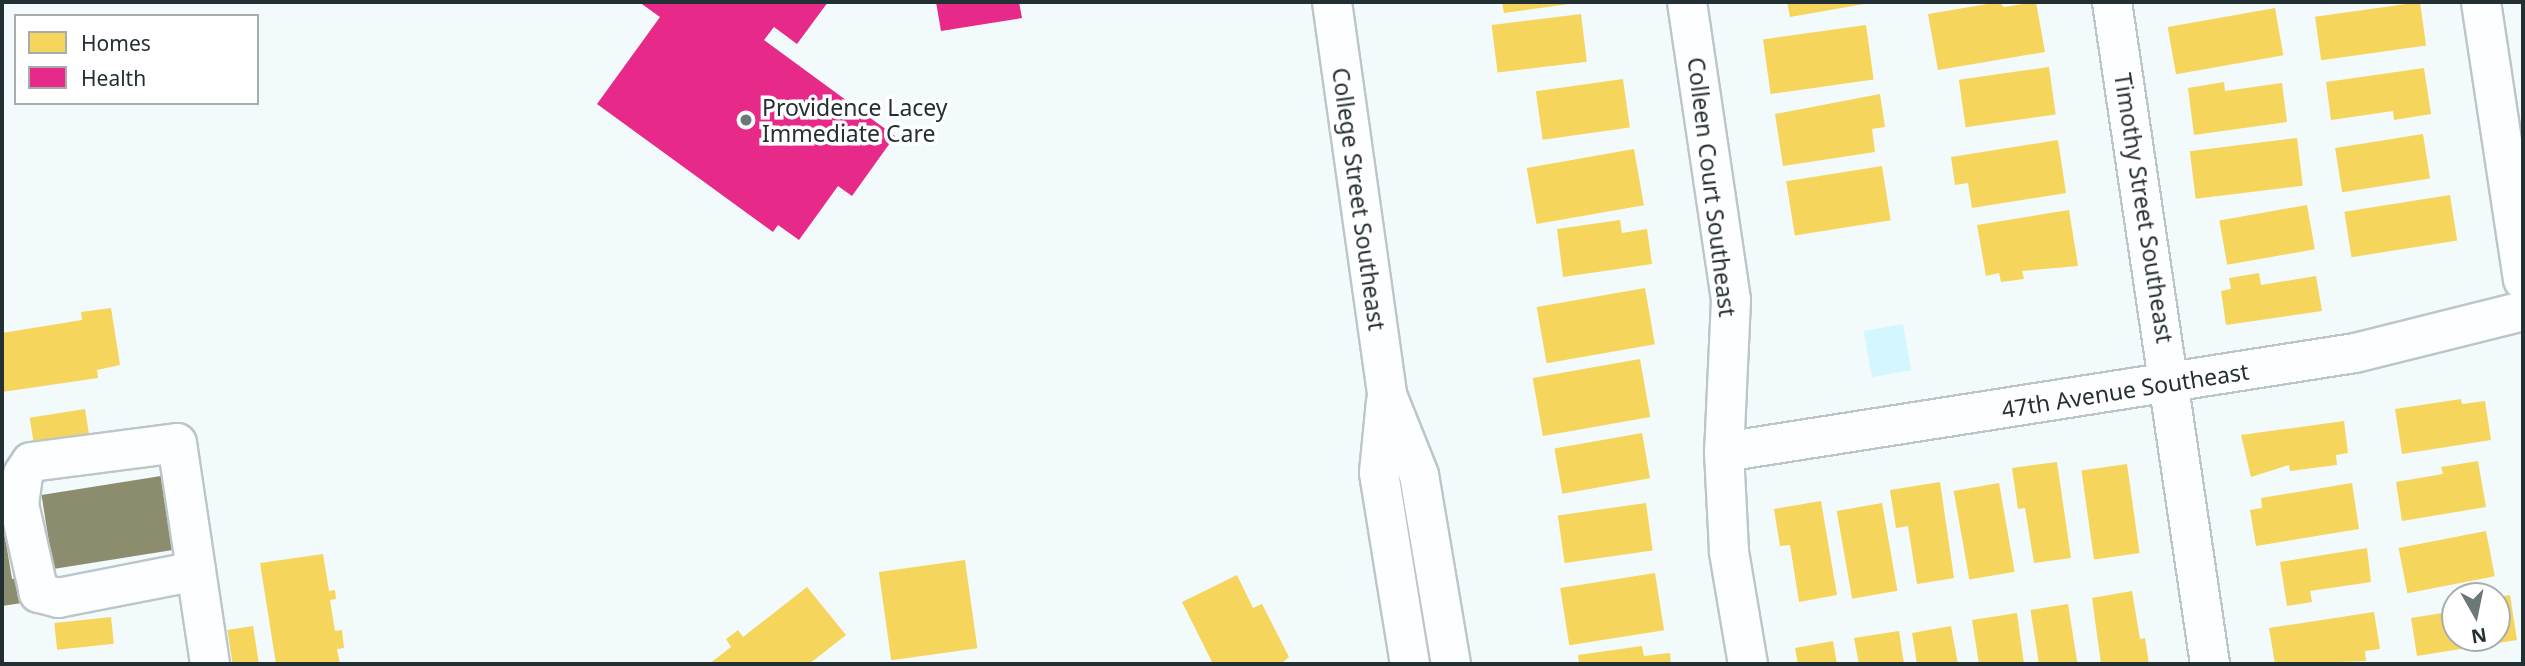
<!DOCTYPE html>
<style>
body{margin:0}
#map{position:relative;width:2525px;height:666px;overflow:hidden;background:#f2fafc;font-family:"Noto Sans",sans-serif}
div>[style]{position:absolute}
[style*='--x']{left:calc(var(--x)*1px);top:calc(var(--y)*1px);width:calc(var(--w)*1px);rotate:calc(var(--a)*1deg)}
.green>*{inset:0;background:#d4f7fe;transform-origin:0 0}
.homes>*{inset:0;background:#f6d55c;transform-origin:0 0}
.health>*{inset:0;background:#e7298a}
.industry>*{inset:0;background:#8c8c6e;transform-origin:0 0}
.roads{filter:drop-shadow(2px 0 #bcc6c8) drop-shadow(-2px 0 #bcc6c8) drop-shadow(0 2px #bcc6c8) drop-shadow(0 -2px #bcc6c8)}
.minor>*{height:38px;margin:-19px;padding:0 19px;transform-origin:19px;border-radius:19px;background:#fdfeff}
.primary>*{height:38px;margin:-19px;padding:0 19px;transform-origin:19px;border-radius:19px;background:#fdfeff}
.dots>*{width:19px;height:19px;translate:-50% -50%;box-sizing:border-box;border:4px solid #fff;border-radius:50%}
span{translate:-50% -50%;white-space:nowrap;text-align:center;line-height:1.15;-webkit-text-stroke:7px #fff;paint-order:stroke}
.poi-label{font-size:23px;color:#233033}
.left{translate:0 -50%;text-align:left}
.street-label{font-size:23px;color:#233033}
.frame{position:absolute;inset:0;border:4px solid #233033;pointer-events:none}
.legend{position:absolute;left:14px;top:14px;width:245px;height:91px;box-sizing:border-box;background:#fff;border:2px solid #a7acad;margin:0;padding:9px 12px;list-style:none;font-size:21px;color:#233033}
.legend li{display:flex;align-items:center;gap:14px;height:35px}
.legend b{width:35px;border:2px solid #a7acad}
.north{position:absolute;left:2441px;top:582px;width:70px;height:70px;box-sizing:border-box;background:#fff;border:2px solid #a7acad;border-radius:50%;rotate:171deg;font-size:19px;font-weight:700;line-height:28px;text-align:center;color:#233033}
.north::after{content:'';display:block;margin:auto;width:24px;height:32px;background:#6b7779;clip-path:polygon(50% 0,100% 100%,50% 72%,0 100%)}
</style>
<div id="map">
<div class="green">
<i style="left:1903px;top:324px;width:47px;height:40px;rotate:80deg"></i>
</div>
<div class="homes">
<i style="clip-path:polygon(1502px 2px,1576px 2px,1576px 3px,1504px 13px)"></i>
<i style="clip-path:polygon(1787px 2px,1870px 2px,1870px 3px,1790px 17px)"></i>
<i style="clip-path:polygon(1999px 2px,2004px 7px,2036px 2px,2045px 52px,1938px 70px,1928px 14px)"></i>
<i style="left:2420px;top:2px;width:44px;height:106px;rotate:82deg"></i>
<i style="left:2275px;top:8px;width:48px;height:109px;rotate:80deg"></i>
<i style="left:1581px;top:14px;width:48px;height:90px;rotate:83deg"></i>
<i style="left:1866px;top:25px;width:55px;height:104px;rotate:82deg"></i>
<i style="left:2049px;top:67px;width:48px;height:91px;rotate:82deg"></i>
<i style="clip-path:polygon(2424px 68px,2431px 114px,2394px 120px,2393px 111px,2331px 120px,2326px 82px)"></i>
<i style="left:1623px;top:79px;width:49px;height:88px;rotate:82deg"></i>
<i style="clip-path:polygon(2224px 82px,2225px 91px,2282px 83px,2287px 122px,2194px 135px,2188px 88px)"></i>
<i style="clip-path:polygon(1880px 94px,1885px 127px,1872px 129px,1875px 152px,1783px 166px,1775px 114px)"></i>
<i style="left:2423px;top:134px;width:45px;height:89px;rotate:81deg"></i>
<i style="left:2297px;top:138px;width:48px;height:108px;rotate:83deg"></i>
<i style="clip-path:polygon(2058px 140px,2066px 193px,1972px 208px,1968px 183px,1955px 185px,1951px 157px)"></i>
<i style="left:1634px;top:149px;width:57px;height:109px;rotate:80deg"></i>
<i style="left:1882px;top:166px;width:55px;height:97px;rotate:81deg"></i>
<i style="left:2450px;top:195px;width:46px;height:107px;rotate:81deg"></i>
<i style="left:2307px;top:205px;width:45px;height:89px;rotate:80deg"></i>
<i style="clip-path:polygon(2069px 210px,2078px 266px,2022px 271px,2024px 279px,2001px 282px,1999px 273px,1986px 276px,1977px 225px)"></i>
<i style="clip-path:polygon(1620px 220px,1622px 233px,1647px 229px,1652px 264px,1563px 277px,1557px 229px)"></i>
<i style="clip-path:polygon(2259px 273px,2261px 285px,2316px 276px,2322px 311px,2226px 325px,2221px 291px,2231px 289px,2229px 278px)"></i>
<i style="left:1645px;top:288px;width:57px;height:110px;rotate:80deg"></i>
<i style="clip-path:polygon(111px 308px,120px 365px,97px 370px,98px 378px,2px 392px,2px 333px,82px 320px,81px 312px)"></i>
<i style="left:1640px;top:359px;width:59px;height:109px;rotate:80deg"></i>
<i style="clip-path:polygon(2461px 399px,2462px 404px,2485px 401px,2491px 440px,2402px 454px,2395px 409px)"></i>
<i style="left:85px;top:409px;width:25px;height:56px;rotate:81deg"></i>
<i style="clip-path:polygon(2344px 421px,2348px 453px,2336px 455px,2337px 465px,2290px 471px,2289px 465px,2251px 477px,2241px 435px)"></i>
<i style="left:1642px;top:433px;width:46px;height:89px;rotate:80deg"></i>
<i style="clip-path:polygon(2478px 461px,2486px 507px,2402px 521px,2396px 482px,2443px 474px,2441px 467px)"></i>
<i style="clip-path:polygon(2057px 462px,2071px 558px,2034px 563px,2025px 508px,2018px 509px,2012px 468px)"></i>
<i style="left:2127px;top:464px;width:90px;height:46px;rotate:82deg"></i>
<i style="clip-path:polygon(1940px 482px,1954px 578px,1917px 584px,1908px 526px,1896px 528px,1890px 490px)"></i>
<i style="left:1999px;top:483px;width:90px;height:46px;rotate:80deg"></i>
<i style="clip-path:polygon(2352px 483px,2359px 529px,2256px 546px,2250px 510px,2262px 508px,2261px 498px)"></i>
<i style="clip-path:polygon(1821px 501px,1837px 595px,1799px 602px,1790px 545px,1780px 546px,1774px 509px)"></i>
<i style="left:1646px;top:503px;width:48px;height:89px;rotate:82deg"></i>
<i style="left:1882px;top:503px;width:89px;height:46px;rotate:80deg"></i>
<i style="left:2486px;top:531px;width:46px;height:89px;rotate:79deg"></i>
<i style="clip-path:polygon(2367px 548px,2371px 582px,2310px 591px,2312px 602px,2287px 606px,2280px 562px)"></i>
<i style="clip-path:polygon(323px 554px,329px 591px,335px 590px,336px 599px,330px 600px,335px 631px,342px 630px,344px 648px,337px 649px,340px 664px,276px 664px,260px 563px)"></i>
<i style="left:965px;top:560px;width:89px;height:87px;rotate:82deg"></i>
<i style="left:1655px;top:573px;width:58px;height:96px;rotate:81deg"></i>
<i style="clip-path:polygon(1237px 575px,1253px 608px,1262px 604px,1289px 657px,1281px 664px,1213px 664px,1182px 602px)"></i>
<i style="clip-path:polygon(807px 587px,846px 635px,809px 664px,709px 664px,731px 647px,726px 639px,738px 630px,743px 637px)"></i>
<i style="clip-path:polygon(2132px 591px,2140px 639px,2145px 638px,2149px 664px,2101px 664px,2092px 598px)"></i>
<i style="clip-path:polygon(2510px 595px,2517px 640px,2417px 656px,2411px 618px,2455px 611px,2455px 638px,2497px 638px,2497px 597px)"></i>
<i style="left:2068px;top:604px;width:61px;height:38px;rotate:81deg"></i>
<i style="clip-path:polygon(2374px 612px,2380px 649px,2365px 651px,2366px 661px,2275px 664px,2269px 628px)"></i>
<i style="clip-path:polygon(2017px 613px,2024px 664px,1979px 664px,1972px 620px)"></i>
<i style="left:111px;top:617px;width:27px;height:57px;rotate:84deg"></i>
<i style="left:253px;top:626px;width:38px;height:26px;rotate:81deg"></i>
<i style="clip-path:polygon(1951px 626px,1958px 664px,1917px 664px,1912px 633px)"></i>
<i style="clip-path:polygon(1899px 631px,1904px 664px,1859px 664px,1854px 638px)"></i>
<i style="clip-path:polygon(1833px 641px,1837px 664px,1798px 664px,1795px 648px)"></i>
<i style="clip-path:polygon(1642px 646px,1644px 656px,1670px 653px,1671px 664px,1579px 664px,1578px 655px)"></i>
</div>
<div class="health">
<i style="clip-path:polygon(639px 2px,828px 2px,797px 44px,774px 27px,764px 40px,895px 136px,852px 196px,838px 186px,799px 240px,778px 225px,773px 232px,597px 104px,660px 17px)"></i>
<i style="clip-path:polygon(936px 2px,1019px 2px,1022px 18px,941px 31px)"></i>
</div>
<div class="industry">
<i style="left:161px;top:476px;width:75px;height:121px;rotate:81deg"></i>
<i style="clip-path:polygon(2px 518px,12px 579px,18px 578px,22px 603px,2px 606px)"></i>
</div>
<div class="roads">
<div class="minor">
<i style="--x:1687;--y:2;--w:301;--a:81.6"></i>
<i style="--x:1731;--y:300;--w:152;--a:92.6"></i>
<i style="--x:1724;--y:452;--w:100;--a:87.1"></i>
<i style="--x:1729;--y:552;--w:114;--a:80.4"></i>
<i style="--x:2112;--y:2;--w:669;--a:81.58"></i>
<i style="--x:2481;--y:2;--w:281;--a:81.4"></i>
<i style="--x:1724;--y:452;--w:639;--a:-8.92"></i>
<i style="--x:2355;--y:353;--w:173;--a:-14"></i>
<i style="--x:196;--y:571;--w:140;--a:168.9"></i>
<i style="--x:59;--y:598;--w:21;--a:-166"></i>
<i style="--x:39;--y:593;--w:91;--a:-102.7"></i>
<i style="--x:19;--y:504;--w:30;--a:-82"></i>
<i style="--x:23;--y:474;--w:14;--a:-56"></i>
<i style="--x:31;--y:462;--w:147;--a:-7.4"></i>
<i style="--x:177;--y:443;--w:223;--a:81.5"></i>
</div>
<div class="primary">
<i style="--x:1332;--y:2;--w:397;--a:82"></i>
<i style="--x:1387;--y:395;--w:86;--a:68.2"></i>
<i style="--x:1419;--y:475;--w:192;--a:80.4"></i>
<i style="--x:1386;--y:401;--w:72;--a:95.6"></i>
<i style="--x:1379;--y:473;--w:193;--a:80.8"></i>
</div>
</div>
<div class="dots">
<i style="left:746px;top:120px;background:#6b7779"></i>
</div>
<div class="poi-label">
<span class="left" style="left:762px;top:120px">Providence Lacey<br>Immediate Care</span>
</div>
<div class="street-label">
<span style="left:1712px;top:187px;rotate:83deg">Colleen Court Southeast</span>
<span style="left:1359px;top:199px;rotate:82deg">College Street Southeast</span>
<span style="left:2144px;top:208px;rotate:81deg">Timothy Street Southeast</span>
<span style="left:2125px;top:390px;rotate:-9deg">47th Avenue Southeast</span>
</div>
<div class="frame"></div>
<ul class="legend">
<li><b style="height:19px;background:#f6d55c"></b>Homes</li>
<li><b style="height:19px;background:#e7298a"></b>Health</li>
</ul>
<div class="north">N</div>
</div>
